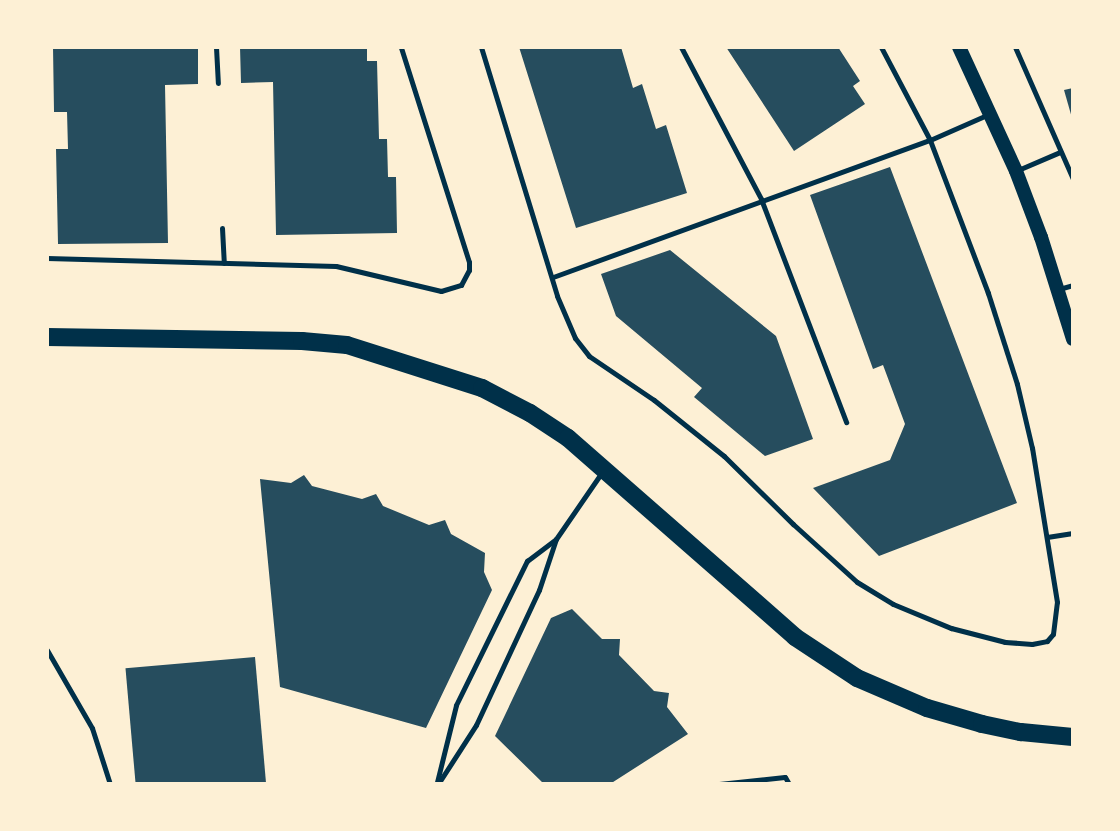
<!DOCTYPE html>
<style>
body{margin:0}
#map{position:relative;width:1120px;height:831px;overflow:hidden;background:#fdf0d5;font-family:Roboto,sans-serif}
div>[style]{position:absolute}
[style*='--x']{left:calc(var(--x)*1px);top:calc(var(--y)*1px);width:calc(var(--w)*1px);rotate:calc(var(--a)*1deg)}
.building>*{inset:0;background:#264d5e;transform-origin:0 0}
.service>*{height:5px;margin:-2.5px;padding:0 2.5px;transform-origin:2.5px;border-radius:2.5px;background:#003049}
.secondary>*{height:14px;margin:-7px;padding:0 7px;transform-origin:7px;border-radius:7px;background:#003049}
.primary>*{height:18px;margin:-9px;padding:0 9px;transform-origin:9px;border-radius:9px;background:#003049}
span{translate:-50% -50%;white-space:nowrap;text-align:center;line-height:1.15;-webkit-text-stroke:6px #fdf0d5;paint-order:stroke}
.frame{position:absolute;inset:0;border:49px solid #fdf0d5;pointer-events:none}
</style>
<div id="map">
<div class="building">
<i style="clip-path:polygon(53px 47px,198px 47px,198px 84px,165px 85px,168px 243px,58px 244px,56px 149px,68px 149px,67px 112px,54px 112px)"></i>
<i style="clip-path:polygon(240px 47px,367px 47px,367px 61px,377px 61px,379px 139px,387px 139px,388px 177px,396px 177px,397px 233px,276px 235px,273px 82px,241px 83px)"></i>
<i style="clip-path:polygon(519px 47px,621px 47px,633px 88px,642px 84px,656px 129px,666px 125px,687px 193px,576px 228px)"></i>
<i style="clip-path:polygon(726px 47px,838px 47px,860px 81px,853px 86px,865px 104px,794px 151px)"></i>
<i style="clip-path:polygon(1073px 88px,1073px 118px,1072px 118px,1064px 90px)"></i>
<i style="clip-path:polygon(890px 167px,1017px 503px,879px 556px,813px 488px,890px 460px,905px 424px,883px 365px,873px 369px,810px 195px)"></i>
<i style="clip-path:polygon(670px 250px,776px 336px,813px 439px,765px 456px,694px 397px,702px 388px,616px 316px,601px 274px)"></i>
<i style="clip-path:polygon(304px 475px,312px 486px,362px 499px,376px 494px,383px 506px,429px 525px,445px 520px,451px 534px,485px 553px,484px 572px,492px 590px,426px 728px,280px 687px,260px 479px,291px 483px)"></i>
<i style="clip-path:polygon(572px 609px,602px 639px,620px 639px,619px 655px,654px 691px,669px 693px,667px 707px,688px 734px,610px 784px,544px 784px,495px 736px,551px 618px)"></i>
<i style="left:255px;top:657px;width:127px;height:130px;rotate:85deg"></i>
</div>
<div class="service">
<i style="--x:216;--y:47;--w:36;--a:87"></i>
<i style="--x:481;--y:47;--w:260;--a:73"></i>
<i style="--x:557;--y:296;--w:46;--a:66.8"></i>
<i style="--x:575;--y:338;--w:23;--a:52"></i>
<i style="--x:589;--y:356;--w:78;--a:34.1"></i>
<i style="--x:654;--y:400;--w:90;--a:38.7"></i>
<i style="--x:724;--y:456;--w:97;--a:44.6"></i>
<i style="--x:793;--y:524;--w:86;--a:42.2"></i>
<i style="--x:857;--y:582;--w:42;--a:31.4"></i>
<i style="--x:893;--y:604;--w:63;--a:22.5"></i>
<i style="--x:951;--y:628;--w:56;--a:14.5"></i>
<i style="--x:1005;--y:642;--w:27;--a:4"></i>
<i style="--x:1032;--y:644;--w:15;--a:-11"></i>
<i style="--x:1047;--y:641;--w:9;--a:-49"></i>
<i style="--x:1053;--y:634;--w:32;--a:-83"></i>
<i style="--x:1057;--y:602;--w:156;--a:-99.2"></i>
<i style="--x:1032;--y:448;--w:66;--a:-103.2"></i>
<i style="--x:1017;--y:384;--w:96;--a:-107.7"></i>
<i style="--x:988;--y:293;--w:164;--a:-110.8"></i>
<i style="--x:930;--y:140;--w:105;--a:-117.8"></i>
<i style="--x:681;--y:47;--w:172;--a:62.2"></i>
<i style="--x:761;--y:199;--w:239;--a:69.1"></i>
<i style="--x:1015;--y:47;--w:144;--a:66.3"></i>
<i style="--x:1018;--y:170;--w:46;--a:-23.2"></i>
<i style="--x:222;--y:228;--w:35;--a:87"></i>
<i style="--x:47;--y:258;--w:289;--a:1.6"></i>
<i style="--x:336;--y:266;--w:108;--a:13.4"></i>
<i style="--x:441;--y:291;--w:21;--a:-17"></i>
<i style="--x:461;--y:285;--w:17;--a:-62"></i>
<i style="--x:469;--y:270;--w:8;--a:-90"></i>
<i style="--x:469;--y:262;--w:225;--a:-107.6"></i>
<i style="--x:553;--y:277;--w:401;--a:-20"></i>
<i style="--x:930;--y:140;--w:64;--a:-23.8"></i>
<i style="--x:1059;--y:289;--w:15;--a:-16"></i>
<i style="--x:1047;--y:537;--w:26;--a:-9"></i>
<i style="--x:47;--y:650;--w:90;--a:60"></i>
<i style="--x:92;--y:728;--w:59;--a:72.2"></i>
<i style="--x:437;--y:782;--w:79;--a:-76.1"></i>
<i style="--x:456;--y:705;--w:161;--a:-63.8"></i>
<i style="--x:527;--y:561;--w:36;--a:-37"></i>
<i style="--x:438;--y:784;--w:70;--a:-57.2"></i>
<i style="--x:476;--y:725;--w:149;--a:-65"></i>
<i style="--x:539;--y:590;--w:54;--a:-71.6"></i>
<i style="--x:556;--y:539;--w:81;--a:-55.5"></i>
<i style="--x:719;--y:784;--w:66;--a:-6.1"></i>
<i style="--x:785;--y:777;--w:8;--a:60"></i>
</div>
<div class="secondary">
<i style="--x:959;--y:47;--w:136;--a:65.3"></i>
<i style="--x:1016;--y:171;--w:71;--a:69.3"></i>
<i style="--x:1041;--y:237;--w:107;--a:72.6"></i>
</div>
<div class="primary">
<i style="--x:47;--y:337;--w:255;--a:0.9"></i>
<i style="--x:302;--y:341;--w:45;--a:5.1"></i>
<i style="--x:347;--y:345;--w:142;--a:17.7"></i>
<i style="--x:482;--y:388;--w:54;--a:27.5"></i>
<i style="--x:530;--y:413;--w:45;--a:33.3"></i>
<i style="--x:568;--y:438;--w:302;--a:41.2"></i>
<i style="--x:795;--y:637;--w:74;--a:33.5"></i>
<i style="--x:857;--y:678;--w:76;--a:23.2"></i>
<i style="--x:927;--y:708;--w:57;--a:16.2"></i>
<i style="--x:982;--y:724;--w:40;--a:12"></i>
<i style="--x:1021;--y:732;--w:52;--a:5.5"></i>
</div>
<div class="frame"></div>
</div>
